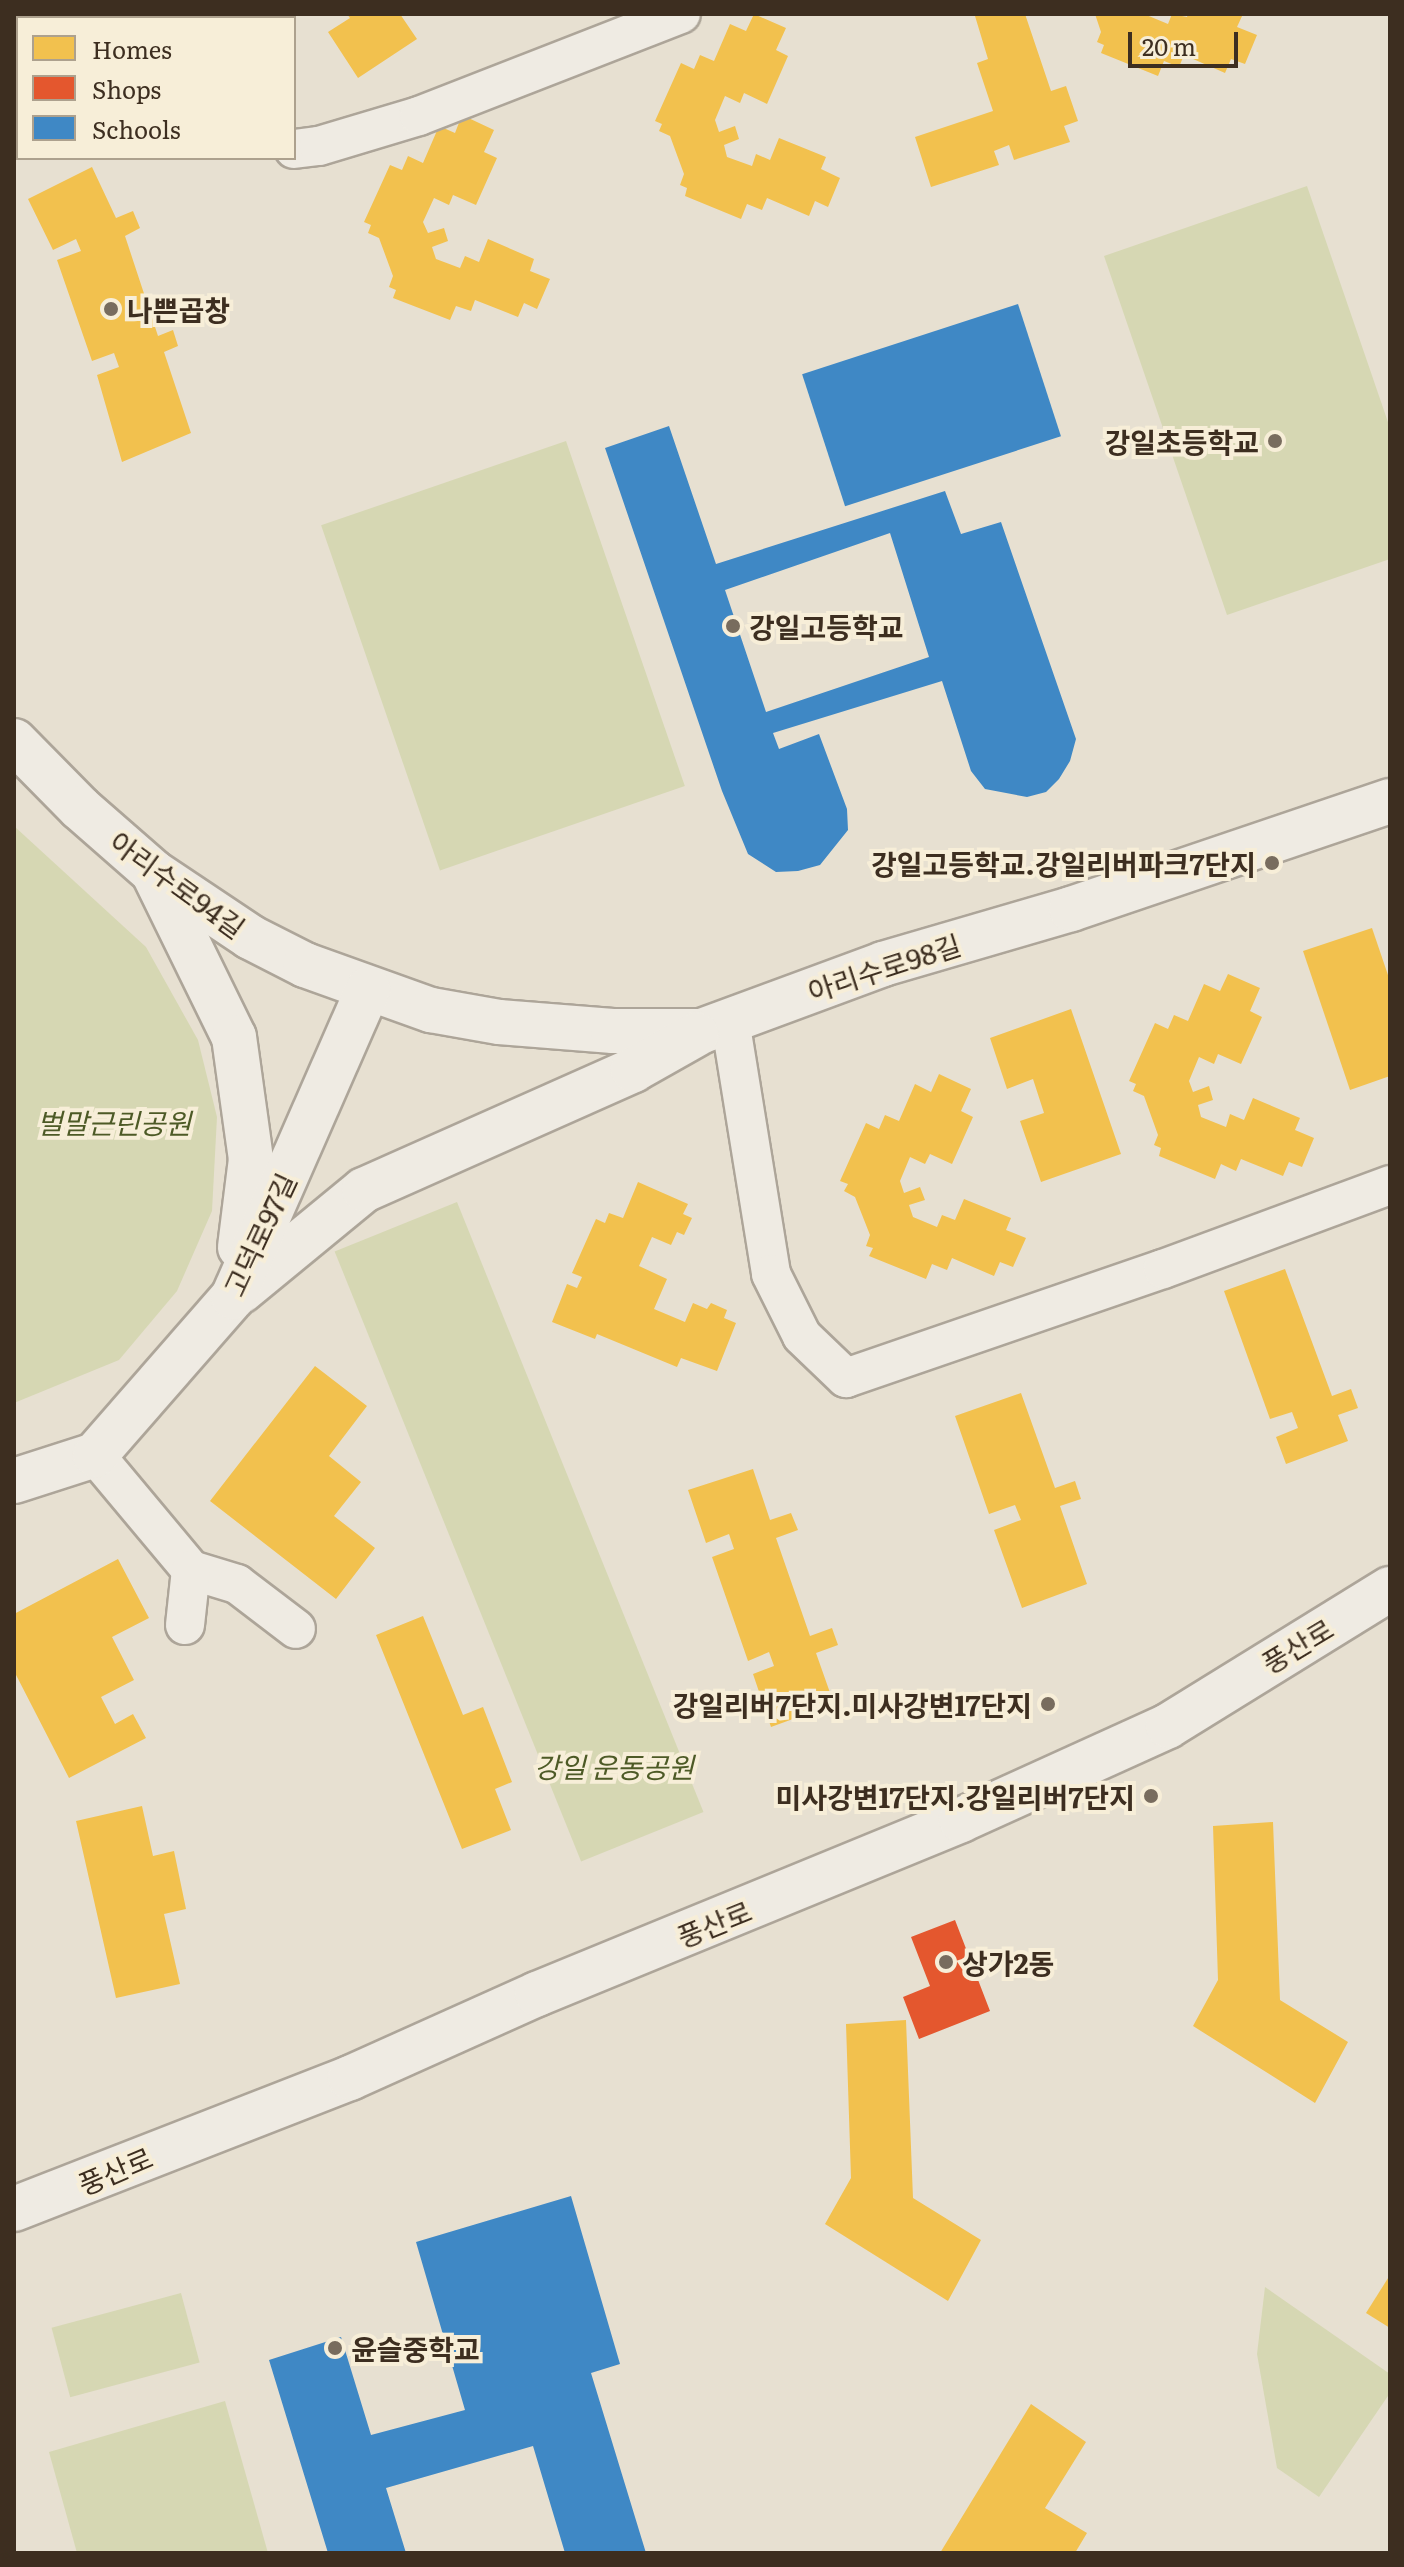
<!DOCTYPE html>
<meta charset="utf-8">
<style>
body{margin:0}
#map{position:relative;width:1404px;height:2567px;overflow:hidden;background:#e7e0d1;font-family:Literata,"Noto Sans KR",serif}
div>[style]{position:absolute}
[style*='--x']{left:calc(var(--x)*1px);top:calc(var(--y)*1px);width:calc(var(--w)*1px);rotate:calc(var(--a)*1deg)}
.green>*{inset:0;background:#d6d7b3;transform-origin:0 0}
.homes>*{inset:0;background:#f2c14e}
.shops>*{inset:0;background:#e4572e}
.schools>*{inset:0;background:#3f88c5;transform-origin:0 0}
.roads{filter:drop-shadow(2px 0 #ada599) drop-shadow(-2px 0 #ada599) drop-shadow(0 2px #ada599) drop-shadow(0 -2px #ada599)}
.street>*{height:38px;margin:-19px;padding:0 19px;transform-origin:19px;border-radius:19px;background:#efebe3}
.secondary>*{height:44px;margin:-22px;padding:0 22px;transform-origin:22px;border-radius:22px;background:#efebe3}
.dots>*{width:22px;height:22px;translate:-50% -50%;box-sizing:border-box;border:4px solid #f7eed8;border-radius:50%}
span{translate:-50% -50%;white-space:nowrap;text-align:center;line-height:1.15;-webkit-text-stroke:8px #f7eed8;paint-order:stroke}
.poi-label{font-size:28px;color:#3d2e20;font-weight:700}
.left{translate:0 -50%;text-align:left}
.right{translate:-100% -50%;text-align:right}
.street-label{font-size:28px;color:#3d2e20}
.park-label{font-size:28px;color:#4d5a26;font-style:italic}
.frame{position:absolute;inset:0;border:16px solid #3d2e20;pointer-events:none}
.legend{position:absolute;left:16px;top:16px;width:280px;height:144px;box-sizing:border-box;background:#f7eed8;border:2px solid #ada18e;margin:0;padding:10px 14px;list-style:none;font-size:24px;color:#3d2e20}
.legend li{display:flex;align-items:center;gap:16px;height:40px}
.legend b{width:40px;border:2px solid #ada18e}
.scale{position:absolute;left:1128px;top:32px;width:110px;height:36px;box-sizing:border-box;border:4px solid #3d2e20;border-top:0;padding-left:10px;font-size:24px;line-height:28px;white-space:nowrap;color:#3d2e20;-webkit-text-stroke:6px #f7eed8;paint-order:stroke}
</style>
<div id="map">
<div class="green">
<i style="clip-path:polygon(1307px 186px,1390px 428px,1390px 559px,1227px 615px,1104px 256px)"></i>
<i style="left:566px;top:441px;width:365px;height:259px;rotate:71deg"></i>
<i style="clip-path:polygon(14px 826px,146px 947px,198px 1040px,217px 1117px,212px 1211px,177px 1291px,119px 1360px,14px 1403px)"></i>
<i style="left:457px;top:1202px;width:658px;height:132px;rotate:68deg"></i>
<i style="clip-path:polygon(1265px 2287px,1390px 2374px,1390px 2393px,1319px 2497px,1277px 2468px,1257px 2354px)"></i>
<i style="left:181px;top:2293px;width:72px;height:134px;rotate:75deg"></i>
<i style="clip-path:polygon(225px 2401px,268px 2553px,77px 2553px,49px 2452px)"></i>
</div>
<div class="homes">
<i style="clip-path:polygon(347px 14px,400px 14px,417px 39px,358px 78px,328px 32px,350px 18px)"></i>
<i style="clip-path:polygon(754px 14px,786px 28px,776px 50px,788px 56px,767px 104px,744px 93px,740px 103px,725px 96px,715px 120px,719px 132px,735px 126px,739px 139px,724px 145px,727px 157px,752px 166px,756px 154px,770px 160px,779px 138px,826px 157px,821px 169px,840px 178px,828px 207px,815px 201px,809px 216px,767px 198px,762px 210px,747px 204px,741px 219px,685px 196px,687px 188px,680px 185px,684px 174px,670px 136px,659px 131px,662px 124px,655px 121px,681px 63px,694px 69px,700px 55px,714px 61px,730px 24px,746px 31px)"></i>
<i style="clip-path:polygon(981px 14px,1025px 14px,1051px 91px,1066px 86px,1078px 121px,1064px 126px,1070px 142px,1014px 160px,1009px 145px,994px 151px,999px 165px,931px 187px,915px 137px,993px 111px,977px 63px,988px 59px,975px 16px)"></i>
<i style="clip-path:polygon(1095px 14px,1144px 14px,1168px 24px,1172px 14px,1187px 17px,1188px 14px,1243px 14px,1237px 27px,1257px 35px,1245px 64px,1231px 59px,1225px 73px,1184px 55px,1179px 67px,1164px 61px,1158px 76px,1101px 53px,1104px 45px,1097px 42px,1101px 32px)"></i>
<i style="clip-path:polygon(462px 115px,494px 130px,484px 152px,497px 158px,476px 205px,453px 195px,449px 205px,434px 198px,423px 222px,428px 233px,444px 228px,448px 241px,432px 247px,436px 259px,460px 268px,465px 256px,479px 262px,488px 239px,534px 259px,530px 271px,550px 279px,537px 309px,524px 303px,518px 317px,475px 300px,471px 311px,456px 306px,450px 320px,393px 298px,396px 290px,389px 287px,393px 276px,379px 238px,368px 233px,371px 225px,364px 222px,390px 165px,402px 170px,408px 156px,423px 163px,439px 126px,455px 133px)"></i>
<i style="clip-path:polygon(92px 167px,116px 218px,133px 211px,140px 228px,125px 236px,158px 336px,173px 330px,178px 346px,164px 352px,191px 433px,122px 462px,97px 375px,119px 367px,114px 353px,92px 361px,57px 260px,81px 251px,76px 239px,53px 250px,28px 199px)"></i>
<i style="clip-path:polygon(1372px 928px,1390px 981px,1390px 1076px,1350px 1090px,1303px 951px)"></i>
<i style="clip-path:polygon(1228px 974px,1260px 988px,1250px 1011px,1262px 1017px,1241px 1064px,1218px 1054px,1214px 1064px,1199px 1057px,1189px 1081px,1193px 1092px,1209px 1086px,1213px 1100px,1198px 1105px,1201px 1117px,1226px 1127px,1230px 1114px,1244px 1120px,1253px 1098px,1300px 1118px,1295px 1130px,1314px 1138px,1302px 1167px,1289px 1162px,1283px 1176px,1241px 1159px,1236px 1171px,1221px 1164px,1215px 1179px,1159px 1156px,1161px 1148px,1154px 1145px,1158px 1135px,1144px 1096px,1133px 1091px,1136px 1084px,1129px 1081px,1155px 1023px,1168px 1029px,1174px 1015px,1188px 1021px,1204px 984px,1220px 991px)"></i>
<i style="clip-path:polygon(1071px 1009px,1121px 1154px,1041px 1182px,1020px 1121px,1044px 1113px,1033px 1079px,1007px 1089px,990px 1038px)"></i>
<i style="clip-path:polygon(939px 1074px,971px 1089px,961px 1111px,973px 1117px,952px 1164px,930px 1154px,925px 1164px,910px 1157px,900px 1181px,904px 1193px,920px 1187px,925px 1200px,909px 1205px,913px 1217px,937px 1227px,942px 1215px,955px 1220px,964px 1199px,1011px 1218px,1006px 1230px,1026px 1238px,1013px 1267px,1000px 1262px,994px 1276px,952px 1258px,947px 1270px,932px 1264px,926px 1279px,869px 1256px,873px 1248px,866px 1246px,870px 1235px,855px 1197px,844px 1191px,848px 1184px,840px 1181px,866px 1123px,879px 1129px,885px 1115px,899px 1121px,915px 1084px,931px 1092px)"></i>
<i style="clip-path:polygon(638px 1182px,688px 1204px,683px 1214px,692px 1218px,684px 1235px,677px 1232px,671px 1245px,652px 1237px,639px 1266px,667px 1279px,654px 1309px,685px 1322px,693px 1303px,707px 1309px,711px 1303px,727px 1310px,724px 1318px,736px 1323px,717px 1371px,681px 1358px,677px 1367px,597px 1334px,595px 1339px,552px 1322px,567px 1284px,577px 1288px,582px 1277px,572px 1273px,596px 1219px,605px 1223px,609px 1213px,623px 1218px)"></i>
<i style="clip-path:polygon(1285px 1269px,1332px 1396px,1351px 1389px,1358px 1408px,1338px 1415px,1348px 1441px,1286px 1464px,1276px 1437px,1298px 1428px,1292px 1412px,1270px 1419px,1224px 1291px)"></i>
<i style="clip-path:polygon(315px 1366px,367px 1406px,329px 1456px,361px 1482px,334px 1516px,375px 1548px,336px 1599px,210px 1501px)"></i>
<i style="clip-path:polygon(1021px 1393px,1055px 1488px,1075px 1481px,1081px 1499px,1060px 1506px,1087px 1584px,1022px 1608px,994px 1530px,1021px 1520px,1015px 1505px,989px 1514px,955px 1416px)"></i>
<i style="clip-path:polygon(753px 1469px,770px 1520px,791px 1513px,798px 1530px,776px 1538px,810px 1636px,832px 1628px,838px 1645px,816px 1653px,834px 1704px,771px 1727px,753px 1674px,774px 1666px,769px 1652px,748px 1661px,712px 1557px,734px 1549px,729px 1534px,706px 1543px,688px 1490px)"></i>
<i style="clip-path:polygon(118px 1559px,149px 1618px,112px 1637px,134px 1680px,101px 1697px,115px 1724px,133px 1714px,146px 1738px,69px 1778px,14px 1671px,14px 1614px)"></i>
<i style="clip-path:polygon(423px 1616px,463px 1715px,483px 1707px,512px 1782px,495px 1789px,511px 1830px,462px 1849px,376px 1635px)"></i>
<i style="clip-path:polygon(142px 1806px,153px 1856px,174px 1851px,186px 1909px,164px 1914px,180px 1984px,116px 1998px,76px 1821px)"></i>
<i style="clip-path:polygon(1273px 1822px,1280px 2000px,1348px 2042px,1315px 2103px,1193px 2026px,1218px 1980px,1213px 1826px)"></i>
<i style="clip-path:polygon(906px 2020px,913px 2198px,981px 2240px,948px 2301px,825px 2224px,851px 2178px,846px 2024px)"></i>
<i style="clip-path:polygon(1390px 2275px,1390px 2328px,1366px 2313px)"></i>
<i style="clip-path:polygon(1031px 2404px,1086px 2442px,1045px 2508px,1087px 2533px,1075px 2553px,940px 2553px)"></i>
</div>
<div class="shops">
<i style="clip-path:polygon(955px 1920px,990px 2011px,919px 2039px,903px 1997px,930px 1986px,911px 1937px)"></i>
</div>
<div class="schools">
<i style="left:1018px;top:304px;width:139px;height:227px;rotate:72deg"></i>
<i style="clip-path:polygon(evenodd,669px 426px,716px 564px,945px 491px,961px 534px,1001px 522px,1076px 739px,1070px 761px,1059px 779px,1046px 792px,1027px 797px,985px 789px,971px 771px,942px 681px,773px 733px,779px 749px,819px 734px,847px 809px,848px 830px,820px 865px,798px 871px,776px 872px,748px 854px,722px 791px,605px 448px,669px 426px,890px 533px,929px 657px,766px 712px,725px 590px,890px 533px)"></i>
<i style="clip-path:polygon(571px 2196px,620px 2364px,591px 2373px,646px 2553px,565px 2553px,533px 2446px,386px 2488px,406px 2553px,328px 2553px,269px 2360px,341px 2337px,371px 2435px,465px 2410px,416px 2242px)"></i>
</div>
<div class="roads">
<div class="street">
<i style="--x:14;--y:25;--w:4;--a:27"></i>
<i style="--x:294;--y:149;--w:25;--a:-7"></i>
<i style="--x:319;--y:146;--w:104;--a:-16.7"></i>
<i style="--x:419;--y:116;--w:281;--a:-21.3"></i>
<i style="--x:730;--y:1020;--w:257;--a:80.8"></i>
<i style="--x:771;--y:1274;--w:69;--a:63.4"></i>
<i style="--x:802;--y:1336;--w:61;--a:43.7"></i>
<i style="--x:846;--y:1378;--w:335;--a:-19"></i>
<i style="--x:1163;--y:1269;--w:242;--a:-20.3"></i>
<i style="--x:95;--y:1455;--w:150;--a:50.1"></i>
<i style="--x:191;--y:1570;--w:48;--a:16.9"></i>
<i style="--x:237;--y:1584;--w:74;--a:37.3"></i>
<i style="--x:185;--y:1625;--w:55;--a:-83.8"></i>
</div>
<div class="secondary">
<i style="--x:14;--y:741;--w:94;--a:45.4"></i>
<i style="--x:80;--y:808;--w:97;--a:41.2"></i>
<i style="--x:153;--y:872;--w:117;--a:33.8"></i>
<i style="--x:250;--y:937;--w:62;--a:27"></i>
<i style="--x:305;--y:965;--w:134;--a:19.7"></i>
<i style="--x:431;--y:1010;--w:69;--a:10"></i>
<i style="--x:499;--y:1022;--w:114;--a:4.5"></i>
<i style="--x:613;--y:1031;--w:89;--a:0"></i>
<i style="--x:702;--y:1031;--w:193;--a:-20.3"></i>
<i style="--x:883;--y:964;--w:196;--a:-16.3"></i>
<i style="--x:1071;--y:909;--w:337;--a:-18.7"></i>
<i style="--x:155;--y:876;--w:179;--a:63.9"></i>
<i style="--x:234;--y:1037;--w:123;--a:82.1"></i>
<i style="--x:251;--y:1159;--w:89;--a:97.1"></i>
<i style="--x:241;--y:1291;--w:159;--a:-39.4"></i>
<i style="--x:364;--y:1190;--w:295;--a:-24"></i>
<i style="--x:633;--y:1070;--w:73;--a:-29.4"></i>
<i style="--x:14;--y:1481;--w:85;--a:-17.8"></i>
<i style="--x:95;--y:1455;--w:210;--a:-48.9"></i>
<i style="--x:233;--y:1297;--w:336;--a:-66.3"></i>
<i style="--x:14;--y:2209;--w:361;--a:-21.3"></i>
<i style="--x:350;--y:2078;--w:205;--a:-24.2"></i>
<i style="--x:537;--y:1994;--w:458;--a:-22.3"></i>
<i style="--x:961;--y:1820;--w:227;--a:-24.4"></i>
<i style="--x:1168;--y:1726;--w:261;--a:-31.7"></i>
</div>
</div>
<div class="dots">
<i style="left:111px;top:309px;background:#786c5e"></i>
<i style="left:1275px;top:441px;background:#786c5e"></i>
<i style="left:733px;top:626px;background:#786c5e"></i>
<i style="left:1272px;top:863px;background:#786c5e"></i>
<i style="left:1048px;top:1704px;background:#786c5e"></i>
<i style="left:1151px;top:1796px;background:#786c5e"></i>
<i style="left:946px;top:1962px;background:#786c5e"></i>
<i style="left:335px;top:2348px;background:#786c5e"></i>
</div>
<div class="poi-label">
<span class="left" style="left:127px;top:309px">나쁜곱창</span>
<span class="right" style="left:1259px;top:441px">강일초등학교</span>
<span class="left" style="left:749px;top:626px">강일고등학교</span>
<span class="right" style="left:1256px;top:863px">강일고등학교.강일리버파크7단지</span>
<span class="right" style="left:1032px;top:1704px">강일리버7단지.미사강변17단지</span>
<span class="right" style="left:1135px;top:1796px">미사강변17단지.강일리버7단지</span>
<span class="left" style="left:962px;top:1962px">상가2동</span>
<span class="left" style="left:351px;top:2348px">윤슬중학교</span>
</div>
<div class="street-label">
<span style="left:178px;top:884px;rotate:36deg">아리수로94길</span>
<span style="left:884px;top:967px;rotate:-18deg">아리수로98길</span>
<span style="left:259px;top:1234px;rotate:-65deg">고덕로97길</span>
<span style="left:1297px;top:1645px;rotate:-31deg">풍산로</span>
<span style="left:714px;top:1923px;rotate:-22deg">풍산로</span>
<span style="left:115px;top:2170px;rotate:-23deg">풍산로</span>
</div>
<div class="park-label">
<span style="left:114px;top:1122px">벌말근린공원</span>
<span style="left:614px;top:1766px">강일 운동공원</span>
</div>
<div class="frame"></div>
<ul class="legend">
<li><b style="height:22px;background:#f2c14e"></b>Homes</li>
<li><b style="height:22px;background:#e4572e"></b>Shops</li>
<li><b style="height:22px;background:#3f88c5"></b>Schools</li>
</ul>
<div class="scale">20 m</div>
</div>
